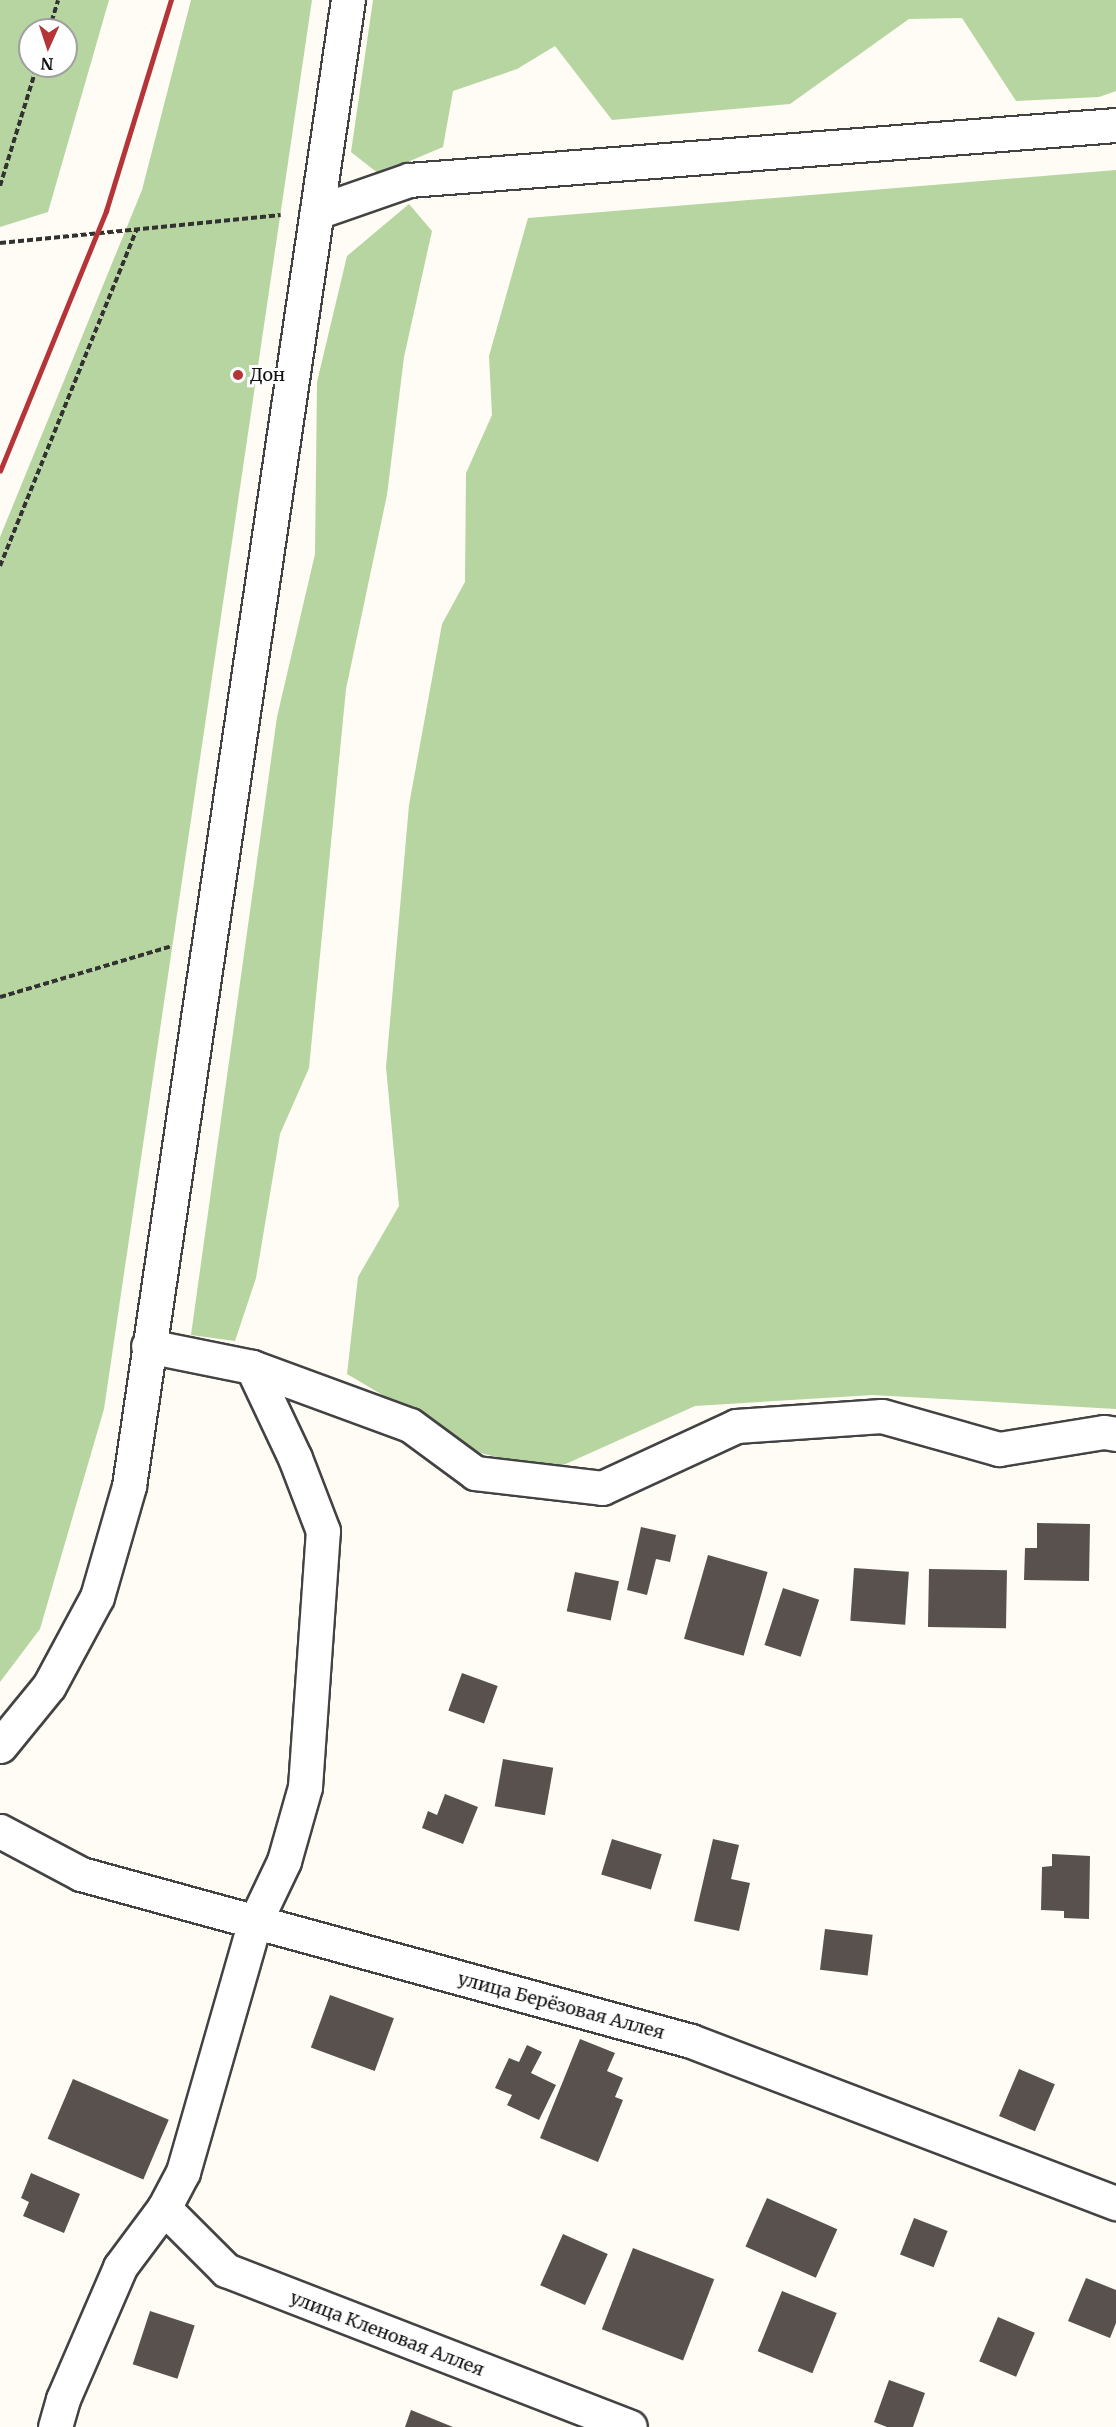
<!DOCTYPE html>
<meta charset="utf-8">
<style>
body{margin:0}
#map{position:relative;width:1116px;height:2427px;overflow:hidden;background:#fefcf4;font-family:Merriweather,serif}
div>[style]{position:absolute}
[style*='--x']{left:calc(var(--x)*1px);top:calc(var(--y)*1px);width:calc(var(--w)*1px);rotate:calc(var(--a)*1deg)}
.forest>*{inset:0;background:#b7d5a0}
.building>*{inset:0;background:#58514d;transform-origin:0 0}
.path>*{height:4px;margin-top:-2px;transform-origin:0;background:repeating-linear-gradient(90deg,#323232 0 6px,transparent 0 9px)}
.roads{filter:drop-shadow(2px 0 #434343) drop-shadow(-2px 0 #434343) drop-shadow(0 2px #434343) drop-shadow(0 -2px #434343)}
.minor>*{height:33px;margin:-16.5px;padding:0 16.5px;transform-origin:16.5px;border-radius:16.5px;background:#fff}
.tertiary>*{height:33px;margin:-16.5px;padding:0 16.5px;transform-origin:16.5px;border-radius:16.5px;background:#fff}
.rail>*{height:4.5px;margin:-2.25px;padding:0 2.25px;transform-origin:2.25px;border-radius:2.25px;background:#b43438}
.dots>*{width:16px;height:16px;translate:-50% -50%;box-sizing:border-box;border:3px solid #fff;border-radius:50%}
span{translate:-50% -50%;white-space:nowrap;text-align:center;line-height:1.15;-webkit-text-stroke:6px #fff;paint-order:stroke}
.poi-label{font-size:18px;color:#101010}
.left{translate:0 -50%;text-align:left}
.street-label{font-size:18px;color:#101010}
.north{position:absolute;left:18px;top:18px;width:60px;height:60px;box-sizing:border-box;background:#fff;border:2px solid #9f9f9f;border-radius:50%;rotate:183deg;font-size:16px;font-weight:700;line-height:24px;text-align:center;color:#101010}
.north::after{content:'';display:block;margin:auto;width:21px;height:27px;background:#b43438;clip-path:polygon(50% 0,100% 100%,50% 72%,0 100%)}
</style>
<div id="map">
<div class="forest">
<i style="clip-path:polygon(evenodd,0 0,109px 0,48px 212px,0 227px,0 0,30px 30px,66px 30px,66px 66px,30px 66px,30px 30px)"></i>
<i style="clip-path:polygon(191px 0,312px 0,104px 1409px,40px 1629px,0 1682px,0 537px,142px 190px)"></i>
<i style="clip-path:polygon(373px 0,1116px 0,1116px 91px,1099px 97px,1016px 101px,962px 18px,909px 19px,790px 104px,612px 120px,555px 46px,517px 69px,453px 91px,443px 147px,379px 174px,351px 152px)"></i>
<i style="clip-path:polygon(1116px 170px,1116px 1409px,873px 1395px,695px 1406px,550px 1471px,481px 1453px,347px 1374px,358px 1277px,399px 1206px,386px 1067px,409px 805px,442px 624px,465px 582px,466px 473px,492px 415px,489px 356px,528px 218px)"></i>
<i style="clip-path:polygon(409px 204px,432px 231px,404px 357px,387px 495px,346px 689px,309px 1068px,280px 1134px,256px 1278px,235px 1341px,191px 1335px,277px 717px,315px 554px,317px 382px,347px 256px)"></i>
</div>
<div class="building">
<i style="clip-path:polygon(1037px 1523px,1090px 1524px,1089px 1581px,1024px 1580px,1025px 1548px,1037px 1548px)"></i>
<i style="clip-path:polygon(641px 1527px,676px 1535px,670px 1562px,656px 1559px,647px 1595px,627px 1590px)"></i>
<i style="left:708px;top:1555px;width:62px;height:87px;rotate:16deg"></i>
<i style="left:854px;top:1568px;width:55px;height:53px;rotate:4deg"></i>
<i style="left:929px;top:1569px;width:78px;height:58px;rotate:1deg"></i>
<i style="left:575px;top:1572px;width:45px;height:40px;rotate:12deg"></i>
<i style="left:783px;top:1588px;width:38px;height:60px;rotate:18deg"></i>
<i style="left:462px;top:1673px;width:38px;height:40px;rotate:20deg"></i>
<i style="left:503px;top:1759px;width:51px;height:48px;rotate:10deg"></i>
<i style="clip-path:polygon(445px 1794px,478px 1807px,463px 1844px,422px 1828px,428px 1811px,437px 1815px)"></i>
<i style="left:612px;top:1839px;width:52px;height:37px;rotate:17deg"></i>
<i style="clip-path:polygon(713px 1839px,739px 1845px,731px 1879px,750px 1883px,739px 1931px,694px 1921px)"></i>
<i style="clip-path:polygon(1052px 1854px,1090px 1856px,1089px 1919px,1064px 1918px,1064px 1911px,1041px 1910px,1042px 1867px,1052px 1866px)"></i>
<i style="left:825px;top:1929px;width:48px;height:41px;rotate:7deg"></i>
<i style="left:330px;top:1995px;width:68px;height:56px;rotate:20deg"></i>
<i style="clip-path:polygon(580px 2039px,615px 2053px,607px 2071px,623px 2078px,615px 2097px,623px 2100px,598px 2162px,540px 2138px)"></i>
<i style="clip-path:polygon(527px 2045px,542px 2052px,531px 2073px,556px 2085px,539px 2120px,507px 2105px,512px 2095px,495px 2088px,509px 2058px,519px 2062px)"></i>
<i style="left:1019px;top:2069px;width:39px;height:51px;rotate:23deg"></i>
<i style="left:73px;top:2079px;width:104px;height:65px;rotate:23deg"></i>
<i style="clip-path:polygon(31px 2173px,80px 2194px,64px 2233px,23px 2216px,29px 2202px,21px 2198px)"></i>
<i style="left:767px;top:2198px;width:77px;height:53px;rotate:24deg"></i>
<i style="left:914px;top:2218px;width:36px;height:39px;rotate:21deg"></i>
<i style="left:563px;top:2234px;width:49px;height:56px;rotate:24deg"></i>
<i style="left:633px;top:2248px;width:87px;height:87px;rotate:21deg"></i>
<i style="clip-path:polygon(1086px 2278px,1116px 2290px,1116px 2323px,1110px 2338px,1068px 2321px)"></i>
<i style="left:782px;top:2291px;width:59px;height:65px;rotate:22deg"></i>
<i style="left:150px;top:2311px;width:47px;height:56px;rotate:18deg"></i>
<i style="left:998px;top:2317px;width:40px;height:48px;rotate:23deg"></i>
<i style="clip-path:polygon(889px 2380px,925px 2393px,913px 2427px,887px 2427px,874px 2422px)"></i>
<i style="clip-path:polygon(411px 2410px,453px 2427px,405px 2427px)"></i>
</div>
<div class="path">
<i style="--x:49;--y:30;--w:31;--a:-73"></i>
<i style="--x:0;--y:186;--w:126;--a:-72.9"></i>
<i style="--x:0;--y:243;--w:282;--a:-5.7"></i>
<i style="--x:0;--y:566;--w:364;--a:-67.9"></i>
<i style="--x:0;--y:997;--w:179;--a:-16.5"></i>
</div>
<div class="roads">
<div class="minor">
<i style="--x:317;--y:212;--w:97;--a:-19.2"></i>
<i style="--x:409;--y:180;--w:709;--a:-4.45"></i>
<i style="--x:252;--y:1367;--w:168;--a:20.2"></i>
<i style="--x:410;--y:1425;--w:81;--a:36.4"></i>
<i style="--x:475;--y:1473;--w:128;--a:6.7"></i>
<i style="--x:602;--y:1488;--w:148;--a:-24.8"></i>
<i style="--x:736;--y:1426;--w:146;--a:-3.9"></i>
<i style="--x:882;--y:1416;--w:122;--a:15.8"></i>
<i style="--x:999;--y:1449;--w:106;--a:-9.2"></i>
<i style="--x:1104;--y:1432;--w:12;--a:9"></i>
<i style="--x:0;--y:1831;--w:92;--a:28"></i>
<i style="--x:81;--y:1874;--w:632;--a:15.31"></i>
<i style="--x:691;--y:2041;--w:455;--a:20.9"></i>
<i style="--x:164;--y:2208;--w:88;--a:45"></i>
<i style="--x:226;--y:2270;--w:433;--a:21.2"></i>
<i style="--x:55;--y:2427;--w:29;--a:-74"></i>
<i style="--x:63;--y:2399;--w:144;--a:-66.6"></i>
<i style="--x:120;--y:2267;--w:74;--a:-53.3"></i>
<i style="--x:164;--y:2208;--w:41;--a:-62.2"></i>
<i style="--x:183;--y:2172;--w:258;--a:-74"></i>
<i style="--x:254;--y:1924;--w:70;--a:-64.5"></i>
<i style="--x:284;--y:1861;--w:77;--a:-74.2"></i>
<i style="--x:305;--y:1787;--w:257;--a:-86"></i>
<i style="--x:323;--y:1531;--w:78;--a:-111"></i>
<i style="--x:295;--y:1458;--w:101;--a:-115.3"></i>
<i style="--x:252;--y:1367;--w:106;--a:-168.6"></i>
</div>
<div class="tertiary">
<i style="--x:0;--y:1746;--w:77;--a:-50.8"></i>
<i style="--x:49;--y:1686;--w:101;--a:-61.7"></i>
<i style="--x:97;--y:1597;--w:116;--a:-73.9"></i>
<i style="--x:129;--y:1486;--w:1502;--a:-81.62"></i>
</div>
</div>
<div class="rail">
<i style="--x:0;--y:471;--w:281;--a:-67.8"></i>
<i style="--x:106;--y:211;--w:221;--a:-72.9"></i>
</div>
<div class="dots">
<i style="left:238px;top:375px;background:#b43438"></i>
</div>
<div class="poi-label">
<span class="left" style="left:250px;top:375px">Дон</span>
</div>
<div class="street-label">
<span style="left:561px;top:2006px;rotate:15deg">улица Берёзовая Аллея</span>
<span style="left:387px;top:2334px;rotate:21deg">улица Кленовая Аллея</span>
</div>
<div class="north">N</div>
</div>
